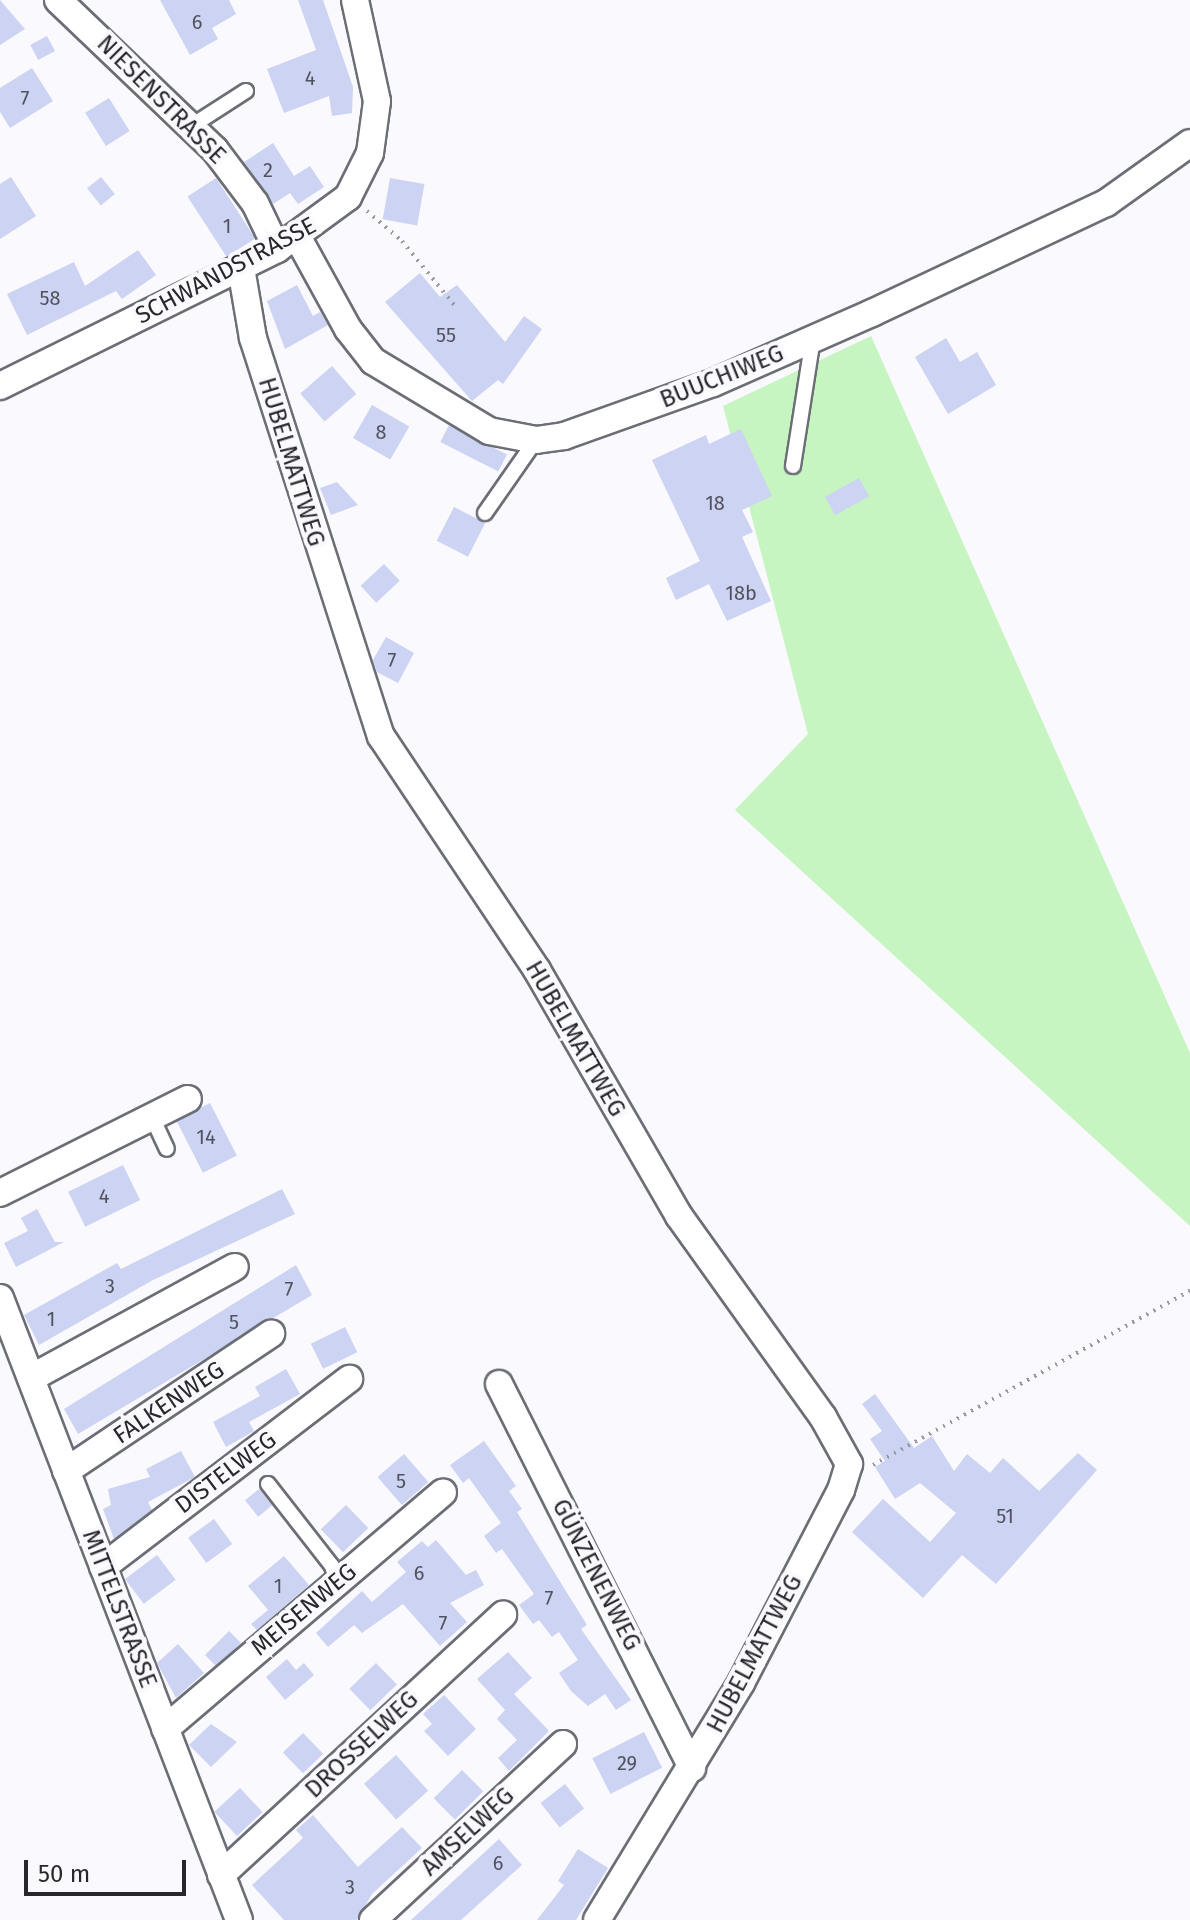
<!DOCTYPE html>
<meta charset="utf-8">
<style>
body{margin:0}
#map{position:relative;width:1190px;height:1920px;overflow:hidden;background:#f9f9fe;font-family:"Fira Sans",sans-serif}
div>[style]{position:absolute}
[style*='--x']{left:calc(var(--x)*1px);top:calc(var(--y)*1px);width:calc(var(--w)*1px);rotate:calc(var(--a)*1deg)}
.green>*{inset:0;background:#c7f5c1}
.building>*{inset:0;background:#cdd3f2;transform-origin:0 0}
.path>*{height:4px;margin-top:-2px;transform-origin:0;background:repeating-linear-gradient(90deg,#999a9e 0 2px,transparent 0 8px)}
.roads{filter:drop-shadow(2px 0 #6c6e76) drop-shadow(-2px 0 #6c6e76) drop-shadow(0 2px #6c6e76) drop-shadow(0 -2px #6c6e76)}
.lane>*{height:14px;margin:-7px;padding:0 7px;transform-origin:7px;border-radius:7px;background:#fff}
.street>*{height:26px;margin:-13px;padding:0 13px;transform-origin:13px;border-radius:13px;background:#fff}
span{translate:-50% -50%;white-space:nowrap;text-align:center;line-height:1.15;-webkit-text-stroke:8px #f9f9fe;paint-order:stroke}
.number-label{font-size:20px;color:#50535e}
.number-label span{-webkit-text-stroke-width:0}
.street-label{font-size:24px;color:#27282c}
.scale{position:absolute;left:24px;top:1860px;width:162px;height:36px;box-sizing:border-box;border:4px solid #27282c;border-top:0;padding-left:10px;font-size:24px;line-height:28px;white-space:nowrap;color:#27282c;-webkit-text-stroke:6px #f9f9fe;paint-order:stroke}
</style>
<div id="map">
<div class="green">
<i style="clip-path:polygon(871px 336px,1190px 1053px,1190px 1226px,735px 810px,808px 734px,723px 406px)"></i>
</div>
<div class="building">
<i style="clip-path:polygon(0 0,25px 29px,0 45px)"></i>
<i style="clip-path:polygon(160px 0,229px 0,236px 14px,212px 28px,218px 39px,190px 55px)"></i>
<i style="clip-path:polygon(298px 0,323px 0,353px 87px,352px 113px,332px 116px,329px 96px,284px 113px,267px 69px,316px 50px)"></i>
<i style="left:47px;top:36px;width:17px;height:19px;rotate:62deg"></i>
<i style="clip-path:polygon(32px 68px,53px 101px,10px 128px,0 112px,0 88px)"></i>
<i style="left:109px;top:98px;width:39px;height:28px;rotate:58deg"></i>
<i style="clip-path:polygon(273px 143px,294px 176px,310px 166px,324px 187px,298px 204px,290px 193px,273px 204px,244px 162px)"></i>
<i style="clip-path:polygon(11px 177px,36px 216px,0 239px,0 184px)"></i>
<i style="left:101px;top:177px;width:22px;height:18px;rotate:51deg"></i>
<i style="left:216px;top:178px;width:72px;height:34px;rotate:57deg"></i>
<i style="left:390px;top:178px;width:35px;height:42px;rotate:10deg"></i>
<i style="clip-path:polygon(138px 250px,156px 275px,122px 299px,116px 291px,27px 335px,7px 294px,74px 262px,85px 286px)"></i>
<i style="clip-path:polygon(420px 273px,440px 297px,457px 285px,505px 342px,524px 316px,542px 329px,503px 384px,498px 380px,472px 401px,385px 302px)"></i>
<i style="clip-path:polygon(297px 285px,313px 316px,320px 312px,328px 325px,285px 349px,267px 301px)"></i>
<i style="clip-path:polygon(946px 338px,960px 362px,977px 352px,996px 385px,948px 414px,915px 357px)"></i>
<i style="left:332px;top:366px;width:37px;height:42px;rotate:49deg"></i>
<i style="left:372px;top:405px;width:43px;height:38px;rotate:30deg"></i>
<i style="left:449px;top:425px;width:65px;height:19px;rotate:27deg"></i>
<i style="clip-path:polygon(741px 429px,772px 496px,742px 510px,753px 532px,742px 537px,771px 601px,727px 621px,709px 584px,676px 600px,666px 578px,700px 561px,652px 460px,706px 435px,709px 444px)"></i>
<i style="left:859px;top:478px;width:21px;height:39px;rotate:61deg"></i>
<i style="clip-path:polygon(337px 482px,358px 505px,331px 515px,320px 488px)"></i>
<i style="left:454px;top:507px;width:35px;height:38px;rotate:27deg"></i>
<i style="left:384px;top:564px;width:23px;height:32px;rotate:47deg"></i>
<i style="clip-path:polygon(386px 637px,414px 653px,398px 683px,377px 672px,373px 660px)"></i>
<i style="left:210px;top:1103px;width:59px;height:38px;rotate:63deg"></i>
<i style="left:123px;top:1165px;width:39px;height:61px;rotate:64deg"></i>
<i style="clip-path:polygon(282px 1189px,295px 1214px,153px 1280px,39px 1345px,24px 1315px,117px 1263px,121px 1269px)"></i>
<i style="clip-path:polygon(37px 1209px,55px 1242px,64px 1242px,16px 1267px,4px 1243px,28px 1231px,21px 1218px)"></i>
<i style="clip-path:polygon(296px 1265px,312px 1295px,78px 1434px,64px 1409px)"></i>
<i style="left:345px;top:1327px;width:28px;height:38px;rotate:64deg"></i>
<i style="clip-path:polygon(286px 1369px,300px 1394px,249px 1422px,254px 1431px,226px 1447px,213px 1422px,260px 1396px,255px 1387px)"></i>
<i style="clip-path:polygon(875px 1394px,914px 1448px,932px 1436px,954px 1471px,967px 1454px,990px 1473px,1003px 1458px,1039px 1491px,1078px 1453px,1097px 1470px,996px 1584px,962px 1555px,923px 1598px,852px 1532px,883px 1499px,930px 1542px,956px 1513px,920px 1483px,895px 1499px,875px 1467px,885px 1461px,870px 1439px,882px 1431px,862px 1404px)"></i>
<i style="clip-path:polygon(484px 1441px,516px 1486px,509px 1491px,522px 1509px,517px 1512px,587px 1625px,581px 1629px,631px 1700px,616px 1710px,605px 1694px,588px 1706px,571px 1691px,559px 1673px,578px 1660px,559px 1632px,552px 1637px,539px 1620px,533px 1624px,519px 1605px,534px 1594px,502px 1549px,496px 1553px,484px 1536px,501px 1523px,469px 1478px,463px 1483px,450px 1465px)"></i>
<i style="clip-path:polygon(181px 1451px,195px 1477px,148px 1502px,152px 1510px,114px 1539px,103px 1509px,111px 1505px,108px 1489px,150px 1477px,146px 1469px)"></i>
<i style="left:404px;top:1454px;width:37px;height:35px;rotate:49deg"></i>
<i style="left:259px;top:1489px;width:21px;height:18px;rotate:51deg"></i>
<i style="left:346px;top:1505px;width:32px;height:35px;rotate:46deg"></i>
<i style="left:214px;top:1519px;width:31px;height:32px;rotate:54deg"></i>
<i style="clip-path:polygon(436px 1540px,466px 1575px,476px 1570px,484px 1585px,450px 1603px,467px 1622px,440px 1646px,403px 1604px,362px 1633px,354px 1625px,328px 1647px,316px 1633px,362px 1591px,372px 1602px,406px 1572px,397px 1562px,422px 1541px,428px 1547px)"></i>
<i style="left:157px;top:1555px;width:31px;height:40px;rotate:53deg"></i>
<i style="clip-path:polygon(284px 1556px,309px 1585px,257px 1630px,251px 1624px,268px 1610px,248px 1586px)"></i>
<i style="left:229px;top:1631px;width:17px;height:34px;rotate:45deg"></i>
<i style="clip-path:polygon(178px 1644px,204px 1673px,176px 1698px,157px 1663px)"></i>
<i style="clip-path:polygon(508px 1652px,532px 1678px,514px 1694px,549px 1731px,509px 1771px,498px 1758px,517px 1740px,497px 1719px,505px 1710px,477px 1679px)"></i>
<i style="clip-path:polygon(287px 1659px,296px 1670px,304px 1663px,314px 1675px,285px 1700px,266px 1677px)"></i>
<i style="left:376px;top:1663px;width:30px;height:37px;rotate:46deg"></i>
<i style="clip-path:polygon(444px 1695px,476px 1729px,448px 1756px,424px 1731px,432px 1724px,423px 1714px)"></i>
<i style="clip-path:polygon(211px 1724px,237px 1742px,211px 1767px,189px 1745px)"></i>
<i style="left:644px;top:1732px;width:40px;height:58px;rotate:63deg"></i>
<i style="left:303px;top:1733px;width:29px;height:28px;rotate:46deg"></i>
<i style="left:396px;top:1755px;width:48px;height:43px;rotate:48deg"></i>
<i style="left:462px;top:1770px;width:30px;height:40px;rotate:45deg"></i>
<i style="left:565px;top:1784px;width:31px;height:31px;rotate:52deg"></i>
<i style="left:240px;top:1788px;width:33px;height:35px;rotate:47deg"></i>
<i style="clip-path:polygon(313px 1815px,358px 1867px,402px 1827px,422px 1848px,372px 1894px,357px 1920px,284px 1920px,252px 1885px,303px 1838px,296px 1830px)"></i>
<i style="clip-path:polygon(499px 1839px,522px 1865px,461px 1920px,411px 1920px)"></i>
<i style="clip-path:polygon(578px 1849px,608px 1868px,576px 1920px,537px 1920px,564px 1885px,558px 1881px)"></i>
</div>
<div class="path">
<i style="--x:367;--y:211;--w:46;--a:40.6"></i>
<i style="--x:402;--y:241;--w:84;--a:50.8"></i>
<i style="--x:873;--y:1465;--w:362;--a:-28.8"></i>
</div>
<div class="roads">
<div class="lane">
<i style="--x:193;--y:125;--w:63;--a:-32.7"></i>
<i style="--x:793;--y:466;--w:129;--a:-81.1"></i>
<i style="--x:485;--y:513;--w:89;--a:-55.1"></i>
<i style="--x:152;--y:1117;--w:35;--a:65"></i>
<i style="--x:268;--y:1484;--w:104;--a:52"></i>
<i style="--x:332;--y:1566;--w:17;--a:73"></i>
</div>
<div class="street">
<i style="--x:58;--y:0;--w:217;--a:43.7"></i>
<i style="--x:215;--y:150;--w:66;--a:53"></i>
<i style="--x:255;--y:203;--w:51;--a:64.4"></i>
<i style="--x:298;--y:238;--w:104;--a:61.2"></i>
<i style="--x:348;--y:329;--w:41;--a:52"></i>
<i style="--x:373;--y:361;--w:135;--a:31.1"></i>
<i style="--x:489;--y:431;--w:48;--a:10.8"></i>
<i style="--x:536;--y:440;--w:28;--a:-8"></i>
<i style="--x:564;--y:436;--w:158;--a:-19.6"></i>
<i style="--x:713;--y:383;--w:174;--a:-23.8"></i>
<i style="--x:872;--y:313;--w:259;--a:-25.2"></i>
<i style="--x:1106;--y:203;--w:103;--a:-35.5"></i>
<i style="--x:241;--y:268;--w:71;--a:80.3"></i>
<i style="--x:253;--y:338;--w:418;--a:72.2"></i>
<i style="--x:381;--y:736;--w:281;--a:56.3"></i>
<i style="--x:537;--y:970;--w:284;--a:60"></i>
<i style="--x:679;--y:1216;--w:247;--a:54.4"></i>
<i style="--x:823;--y:1417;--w:54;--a:61"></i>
<i style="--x:849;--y:1464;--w:27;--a:107"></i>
<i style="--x:841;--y:1490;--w:217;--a:117.4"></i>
<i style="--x:741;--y:1683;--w:277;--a:121.3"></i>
<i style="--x:0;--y:386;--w:309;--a:-26.3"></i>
<i style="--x:277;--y:249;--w:88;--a:-36.2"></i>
<i style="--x:348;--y:197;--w:49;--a:-63.4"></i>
<i style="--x:370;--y:153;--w:52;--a:-82.3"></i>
<i style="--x:377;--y:101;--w:103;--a:-102.3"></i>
<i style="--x:0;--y:1193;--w:210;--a:-26.6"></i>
<i style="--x:0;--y:1298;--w:666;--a:68.98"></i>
<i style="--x:31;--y:1378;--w:232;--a:-28.6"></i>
<i style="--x:499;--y:1384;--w:430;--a:63.3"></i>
<i style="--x:66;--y:1471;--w:247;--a:-33.8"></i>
<i style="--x:103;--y:1567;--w:310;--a:-37.4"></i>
<i style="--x:165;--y:1729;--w:365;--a:-40.4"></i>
<i style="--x:221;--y:1875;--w:384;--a:-42.7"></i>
<i style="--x:373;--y:1920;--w:259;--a:-42.8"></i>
</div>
</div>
<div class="number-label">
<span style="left:197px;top:22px">6</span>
<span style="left:310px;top:78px">4</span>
<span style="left:25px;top:98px">7</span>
<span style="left:268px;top:170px">2</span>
<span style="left:227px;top:226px">1</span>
<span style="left:50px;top:298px">58</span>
<span style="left:446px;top:335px">55</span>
<span style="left:381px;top:432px">8</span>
<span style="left:715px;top:503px">18</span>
<span style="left:741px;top:593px">18b</span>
<span style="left:392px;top:660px">7</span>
<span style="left:206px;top:1137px">14</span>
<span style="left:104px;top:1196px">4</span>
<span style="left:110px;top:1286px">3</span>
<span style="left:289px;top:1289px">7</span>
<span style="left:51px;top:1319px">1</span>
<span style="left:234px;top:1322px">5</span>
<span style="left:401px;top:1481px">5</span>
<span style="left:1005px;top:1516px">51</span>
<span style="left:419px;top:1573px">6</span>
<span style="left:278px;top:1586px">1</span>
<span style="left:549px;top:1598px">7</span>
<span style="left:443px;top:1623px">7</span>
<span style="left:627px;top:1763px">29</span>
<span style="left:498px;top:1863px">6</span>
<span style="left:350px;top:1887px">3</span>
</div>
<div class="street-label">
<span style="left:161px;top:100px;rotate:45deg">NIESENSTRASSE</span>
<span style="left:226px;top:271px;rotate:-28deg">SCHWANDSTRASSE</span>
<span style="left:722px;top:377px;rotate:-22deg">BUUCHIWEG</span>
<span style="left:291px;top:462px;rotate:73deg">HUBELMATTWEG</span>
<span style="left:575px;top:1039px;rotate:60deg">HUBELMATTWEG</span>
<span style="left:169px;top:1403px;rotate:-34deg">FALKENWEG</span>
<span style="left:226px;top:1473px;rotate:-37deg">DISTELWEG</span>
<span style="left:596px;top:1575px;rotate:63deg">GÜNZENENWEG</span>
<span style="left:119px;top:1609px;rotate:69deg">MITTELSTRASSE</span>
<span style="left:304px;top:1610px;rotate:-40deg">MEISENWEG</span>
<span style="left:755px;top:1654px;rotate:-62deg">HUBELMATTWEG</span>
<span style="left:362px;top:1745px;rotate:-43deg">DROSSELWEG</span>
<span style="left:468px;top:1832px;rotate:-43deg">AMSELWEG</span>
</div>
<div class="scale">50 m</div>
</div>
